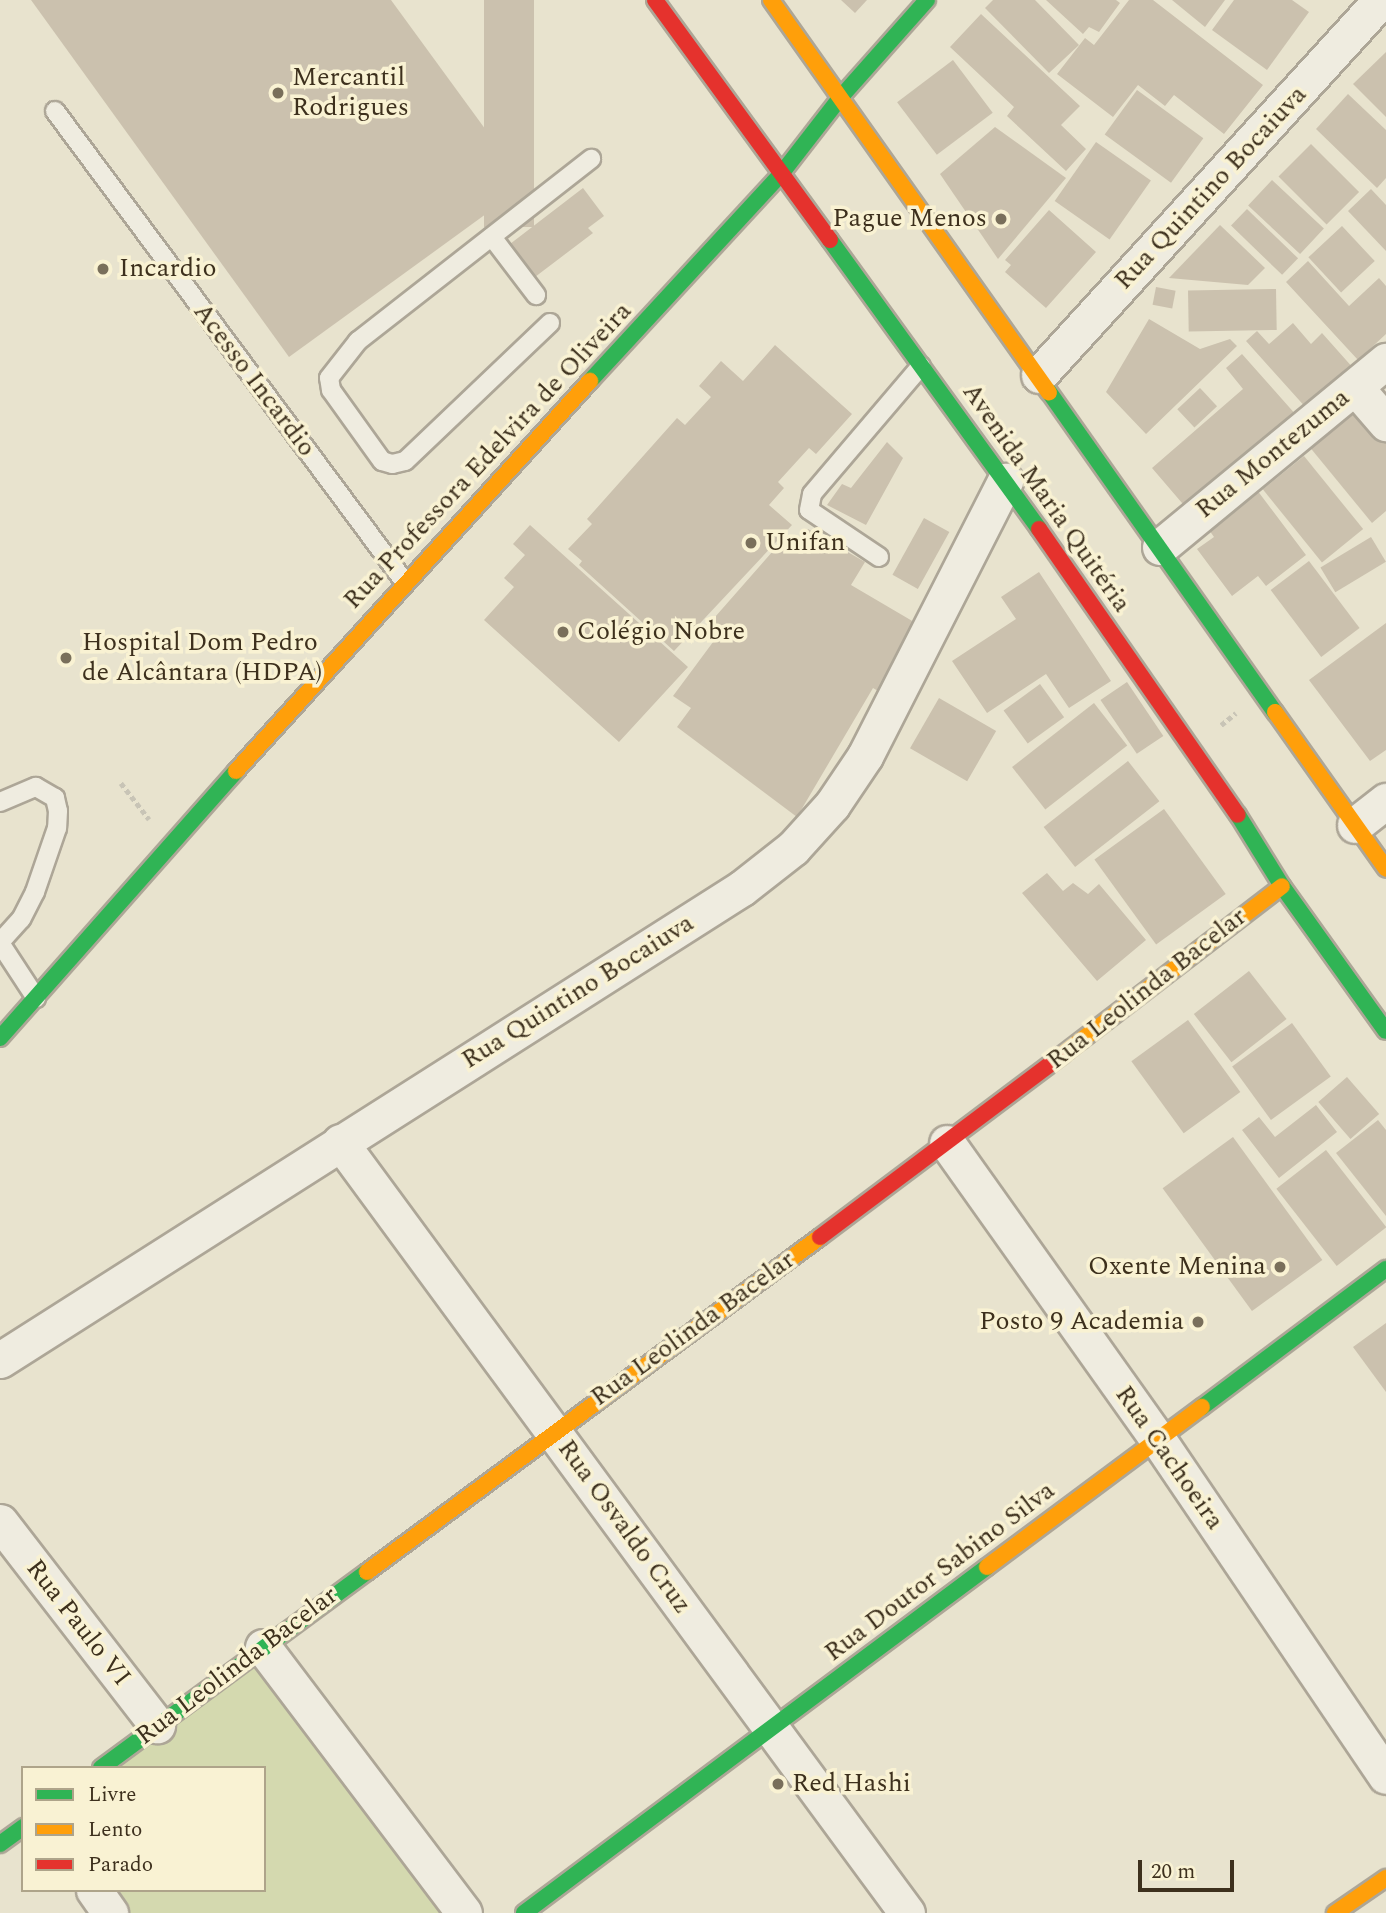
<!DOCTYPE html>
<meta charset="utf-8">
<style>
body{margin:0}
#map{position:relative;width:1386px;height:1913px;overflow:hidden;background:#e8e3ce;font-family:Spectral,serif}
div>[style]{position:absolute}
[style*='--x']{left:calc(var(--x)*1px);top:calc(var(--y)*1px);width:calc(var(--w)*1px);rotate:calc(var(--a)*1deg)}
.green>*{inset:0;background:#d4d9af}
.building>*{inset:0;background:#cbc1ae;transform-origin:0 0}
.path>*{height:4.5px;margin-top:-2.25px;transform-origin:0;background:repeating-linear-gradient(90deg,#c8c4b6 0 5px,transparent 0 8.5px)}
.roads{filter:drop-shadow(2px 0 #ada697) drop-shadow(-2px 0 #ada697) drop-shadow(0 2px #ada697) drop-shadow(0 -2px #ada697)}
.lane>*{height:18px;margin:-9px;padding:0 9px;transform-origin:9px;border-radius:9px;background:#efece0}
.street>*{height:35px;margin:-17.5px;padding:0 17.5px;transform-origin:17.5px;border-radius:17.5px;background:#efece0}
.fast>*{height:16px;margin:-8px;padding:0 8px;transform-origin:8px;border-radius:8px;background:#30b455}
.slow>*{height:16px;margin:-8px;padding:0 8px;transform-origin:8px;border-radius:8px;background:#ff9f0a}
.jam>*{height:16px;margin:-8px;padding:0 8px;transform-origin:8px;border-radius:8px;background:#e5322d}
.dots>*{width:19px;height:19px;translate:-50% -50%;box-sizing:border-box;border:4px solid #f9f2d3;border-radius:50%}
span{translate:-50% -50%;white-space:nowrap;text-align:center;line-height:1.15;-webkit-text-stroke:7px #f9f2d3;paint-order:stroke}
.poi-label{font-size:26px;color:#3d301d}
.left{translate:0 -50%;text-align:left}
.right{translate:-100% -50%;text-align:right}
.street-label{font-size:26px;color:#3d301d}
.legend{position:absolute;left:21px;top:1766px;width:245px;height:126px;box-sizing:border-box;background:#f9f2d3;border:2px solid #aea48a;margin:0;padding:9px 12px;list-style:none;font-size:21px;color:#3d301d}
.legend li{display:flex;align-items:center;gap:14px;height:35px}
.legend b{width:35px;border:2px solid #aea48a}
.scale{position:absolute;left:1138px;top:1860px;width:96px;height:32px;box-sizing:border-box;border:4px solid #3d301d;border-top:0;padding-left:9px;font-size:21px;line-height:24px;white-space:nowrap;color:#3d301d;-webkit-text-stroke:5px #f9f2d3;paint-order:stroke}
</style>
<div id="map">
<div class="green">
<i style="clip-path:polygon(263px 1647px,464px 1913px,110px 1913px,94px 1890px,264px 1890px,264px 1768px,101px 1768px)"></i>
</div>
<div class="building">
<i style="clip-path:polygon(31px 0,391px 0,526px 185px,289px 357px)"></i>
<i style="left:484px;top:0;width:50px;height:227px"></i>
<i style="clip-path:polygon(841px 0,867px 0,855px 13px)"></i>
<i style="clip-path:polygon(993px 0,1035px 0,1079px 45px,1049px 73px,985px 8px)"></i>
<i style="clip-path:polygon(1046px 0,1116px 0,1120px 3px,1099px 32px,1089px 27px,1083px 34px)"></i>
<i style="clip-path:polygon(1129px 0,1153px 0,1263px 85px,1224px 134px,1174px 95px,1165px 106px,1138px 85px,1113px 117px,1057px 74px,1085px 38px,1094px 45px)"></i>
<i style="clip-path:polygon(1172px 0,1225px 0,1205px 27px)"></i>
<i style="clip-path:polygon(1234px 0,1292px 0,1309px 12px,1267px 70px,1212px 30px)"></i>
<i style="clip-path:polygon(981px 14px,1080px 106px,1061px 125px,1086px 149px,1066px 171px,1007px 116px,1014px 107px,950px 47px)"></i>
<i style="clip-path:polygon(1386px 52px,1386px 117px,1353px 84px)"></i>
<i style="left:953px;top:60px;width:66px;height:70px;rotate:53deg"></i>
<i style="left:1137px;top:90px;width:82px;height:55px;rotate:36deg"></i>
<i style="clip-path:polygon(1348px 94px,1386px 130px,1386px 178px,1377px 188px,1316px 129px)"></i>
<i style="clip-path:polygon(995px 127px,1066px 178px,998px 259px,940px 174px)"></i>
<i style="left:1096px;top:142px;width:67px;height:72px;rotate:35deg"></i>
<i style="left:1311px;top:144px;width:68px;height:46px;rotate:45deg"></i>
<i style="left:1272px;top:180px;width:71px;height:35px;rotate:43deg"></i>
<i style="clip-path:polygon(583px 188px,604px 216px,588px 228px,593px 233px,535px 277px,510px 244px)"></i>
<i style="clip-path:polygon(1371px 189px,1386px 205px,1386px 251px,1348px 211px)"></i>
<i style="left:1247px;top:209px;width:71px;height:23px;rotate:44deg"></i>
<i style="clip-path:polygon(1049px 210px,1096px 252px,1046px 308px,1005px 272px,1011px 265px,1005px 260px)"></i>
<i style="clip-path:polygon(1220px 225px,1265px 268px,1248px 285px,1169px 278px)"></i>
<i style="left:1342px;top:226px;width:48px;height:46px;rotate:47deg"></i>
<i style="clip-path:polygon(1308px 261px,1349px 306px,1379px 278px,1386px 286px,1386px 334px,1358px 360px,1286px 282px)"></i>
<i style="left:1156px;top:287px;width:20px;height:18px;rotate:11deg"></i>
<i style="left:1276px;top:289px;width:41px;height:88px;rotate:89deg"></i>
<i style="clip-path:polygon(1149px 319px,1200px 349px,1230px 339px,1237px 346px,1146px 434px,1106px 392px)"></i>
<i style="clip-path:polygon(1293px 323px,1311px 344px,1322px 333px,1354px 369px,1308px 410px,1246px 341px,1257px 331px,1269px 344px)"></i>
<i style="clip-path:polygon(775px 345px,852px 414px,816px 454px,809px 448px,778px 482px,784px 488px,769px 505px,792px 525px,674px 651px,579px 565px,582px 561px,568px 549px,592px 524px,587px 519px,677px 418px,685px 425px,711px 397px,699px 386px,721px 361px,743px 381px)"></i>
<i style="clip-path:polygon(1242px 354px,1297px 416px,1188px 510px,1152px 468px,1243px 389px,1226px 368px)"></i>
<i style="left:1200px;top:388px;width:25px;height:31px;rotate:47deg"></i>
<i style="clip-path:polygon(1357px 404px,1386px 439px,1386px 511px,1372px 523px,1308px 445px)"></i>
<i style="clip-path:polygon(887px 442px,903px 458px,866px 525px,827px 505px,842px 484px,851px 488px)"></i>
<i style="left:1304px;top:456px;width:94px;height:53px;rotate:51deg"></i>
<i style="clip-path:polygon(1257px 490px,1306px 555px,1266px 586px,1258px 576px,1232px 596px,1197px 549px,1214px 537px,1207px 527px)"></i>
<i style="left:924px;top:518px;width:29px;height:65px;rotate:29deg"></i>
<i style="clip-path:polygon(530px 525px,688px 667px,619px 742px,484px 620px,514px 587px,504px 578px,525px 555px,513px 544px)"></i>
<i style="clip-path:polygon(808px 529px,865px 562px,851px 585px,914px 622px,878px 691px,873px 688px,797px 817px,677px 727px,691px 708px,673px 696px,719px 634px,708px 625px,780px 543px,793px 551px)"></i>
<i style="left:1371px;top:537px;width:29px;height:59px;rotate:59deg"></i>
<i style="left:1309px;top:561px;width:84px;height:48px;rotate:53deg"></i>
<i style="clip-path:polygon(1039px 572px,1111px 681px,1069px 708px,1046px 674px,987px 713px,952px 661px,1016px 619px,1001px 597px)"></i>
<i style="clip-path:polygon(1386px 623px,1386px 750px,1370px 761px,1309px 680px)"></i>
<i style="left:1127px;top:682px;width:65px;height:32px;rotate:56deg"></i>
<i style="left:1040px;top:684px;width:41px;height:45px;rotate:54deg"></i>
<i style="left:939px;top:698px;width:66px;height:58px;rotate:30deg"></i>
<i style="left:1094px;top:703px;width:54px;height:104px;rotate:52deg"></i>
<i style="left:1128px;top:761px;width:51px;height:107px;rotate:52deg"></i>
<i style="left:1164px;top:809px;width:105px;height:86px;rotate:54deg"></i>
<i style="clip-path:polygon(1047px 873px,1063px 891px,1073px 883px,1088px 894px,1099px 884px,1146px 940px,1097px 981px,1022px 893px)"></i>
<i style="left:1249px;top:971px;width:61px;height:70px;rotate:52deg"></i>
<i style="left:1188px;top:1020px;width:89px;height:70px;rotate:54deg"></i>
<i style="left:1292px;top:1023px;width:66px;height:74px;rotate:54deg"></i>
<i style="left:1347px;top:1077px;width:49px;height:38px;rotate:49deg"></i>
<i style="clip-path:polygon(1316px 1105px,1337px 1132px,1279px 1178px,1242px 1130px,1259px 1117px,1275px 1137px)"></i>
<i style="clip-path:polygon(1378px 1120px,1386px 1130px,1386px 1216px,1336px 1153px)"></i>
<i style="left:1233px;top:1137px;width:152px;height:87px;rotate:54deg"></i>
<i style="left:1326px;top:1150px;width:98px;height:63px;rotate:52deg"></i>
<i style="clip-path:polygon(1386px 1323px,1386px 1392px,1353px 1347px)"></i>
</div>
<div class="path">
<i style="--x:1221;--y:725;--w:19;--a:-39"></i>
<i style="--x:121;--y:783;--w:46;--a:52.1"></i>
</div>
<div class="roads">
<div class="lane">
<i style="--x:55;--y:111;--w:585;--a:53.4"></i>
<i style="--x:492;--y:237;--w:73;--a:52.8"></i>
<i style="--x:550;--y:323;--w:200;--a:136.4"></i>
<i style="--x:405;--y:461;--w:13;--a:167"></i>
<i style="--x:392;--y:464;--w:10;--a:-163"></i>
<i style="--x:382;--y:461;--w:87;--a:-125.7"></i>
<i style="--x:331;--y:390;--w:12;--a:-99"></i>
<i style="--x:329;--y:378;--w:47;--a:-51.9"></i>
<i style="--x:358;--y:341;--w:296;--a:-38"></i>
<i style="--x:879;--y:557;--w:84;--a:-146.1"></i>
<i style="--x:809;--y:510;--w:16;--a:-79"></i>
<i style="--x:812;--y:494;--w:168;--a:-49.6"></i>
<i style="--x:0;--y:802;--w:39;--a:-23"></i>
<i style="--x:36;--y:787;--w:22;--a:30"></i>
<i style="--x:55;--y:798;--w:13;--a:77"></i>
<i style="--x:58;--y:811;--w:17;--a:93"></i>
<i style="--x:57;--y:828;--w:68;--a:109"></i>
<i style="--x:35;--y:892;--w:30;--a:117"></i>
<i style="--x:21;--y:919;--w:31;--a:132"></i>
<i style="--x:0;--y:943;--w:66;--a:56.8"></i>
</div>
<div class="street">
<i style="--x:1039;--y:375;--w:508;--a:-47.64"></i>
<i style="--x:1355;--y:387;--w:48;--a:49.3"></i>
<i style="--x:1160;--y:547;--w:293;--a:-39.5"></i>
<i style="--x:1355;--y:825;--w:39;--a:-38"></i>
<i style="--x:340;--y:1142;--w:957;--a:53.67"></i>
<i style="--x:947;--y:1143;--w:362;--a:54.6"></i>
<i style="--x:1157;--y:1438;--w:408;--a:55.9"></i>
<i style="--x:0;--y:1360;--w:879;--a:-32.46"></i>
<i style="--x:742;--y:888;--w:65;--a:-38.1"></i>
<i style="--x:793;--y:848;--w:58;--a:-47.8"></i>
<i style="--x:832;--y:805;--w:59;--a:-56"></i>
<i style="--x:865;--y:756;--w:309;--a:-63"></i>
<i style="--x:0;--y:1522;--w:257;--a:52.3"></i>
<i style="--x:263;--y:1647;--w:333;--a:52.9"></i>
<i style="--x:94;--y:1890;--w:28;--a:55"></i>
</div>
<div class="fast">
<i style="--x:830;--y:240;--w:357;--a:54.1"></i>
<i style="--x:590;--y:381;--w:282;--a:-47.3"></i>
<i style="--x:781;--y:174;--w:96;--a:-52.2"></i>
<i style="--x:840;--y:98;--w:131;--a:-48.4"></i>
<i style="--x:1049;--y:392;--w:392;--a:54.8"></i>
<i style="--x:1238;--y:815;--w:84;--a:58.2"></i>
<i style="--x:1282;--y:886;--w:178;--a:54.4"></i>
<i style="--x:0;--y:1038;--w:356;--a:-48.5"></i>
<i style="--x:1202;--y:1407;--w:230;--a:-36.9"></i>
<i style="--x:101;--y:1768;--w:330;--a:-36.4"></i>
<i style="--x:0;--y:1844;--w:29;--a:-36"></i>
<i style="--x:524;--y:1913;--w:578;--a:-36.77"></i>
</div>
<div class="slow">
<i style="--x:771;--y:0;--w:481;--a:54.7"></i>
<i style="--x:1275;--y:712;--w:192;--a:54.7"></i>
<i style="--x:236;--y:771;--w:527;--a:-47.77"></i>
<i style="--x:1062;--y:1055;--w:277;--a:-37.5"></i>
<i style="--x:987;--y:1567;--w:268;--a:-36.7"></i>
<i style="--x:367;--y:1572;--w:563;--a:-36.48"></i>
<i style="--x:1335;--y:1913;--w:62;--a:-34.5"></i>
</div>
<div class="jam">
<i style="--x:655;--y:0;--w:297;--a:53.9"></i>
<i style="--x:1039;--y:529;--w:348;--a:55.2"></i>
<i style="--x:820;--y:1237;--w:303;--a:-36.9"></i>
</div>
</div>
<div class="dots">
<i style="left:278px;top:93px;background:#796f5b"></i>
<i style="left:1001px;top:219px;background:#796f5b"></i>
<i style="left:103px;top:269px;background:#796f5b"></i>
<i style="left:751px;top:543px;background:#796f5b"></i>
<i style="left:563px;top:632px;background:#796f5b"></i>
<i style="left:66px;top:658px;background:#796f5b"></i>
<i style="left:1280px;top:1267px;background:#796f5b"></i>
<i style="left:1198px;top:1322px;background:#796f5b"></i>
<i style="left:778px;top:1784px;background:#796f5b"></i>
</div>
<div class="poi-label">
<span class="left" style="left:292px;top:93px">Mercantil<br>Rodrigues</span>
<span class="right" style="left:987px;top:219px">Pague Menos</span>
<span class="left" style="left:119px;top:269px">Incardio</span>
<span class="left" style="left:765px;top:543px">Unifan</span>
<span class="left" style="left:577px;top:632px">Colégio Nobre</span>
<span class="left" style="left:82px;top:658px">Hospital Dom Pedro<br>de Alcântara (HDPA)</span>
<span class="right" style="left:1266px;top:1267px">Oxente Menina</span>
<span class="right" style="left:1184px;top:1322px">Posto 9 Academia</span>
<span class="left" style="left:792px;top:1784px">Red Hashi</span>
</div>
<div class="street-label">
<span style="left:1211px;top:188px;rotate:-47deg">Rua Quintino Bocaiuva</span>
<span style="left:254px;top:380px;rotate:53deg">Acesso Incardio</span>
<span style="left:1273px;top:454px;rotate:-39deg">Rua Montezuma</span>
<span style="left:488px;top:456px;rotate:-47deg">Rua Professora Edelvira de Oliveira</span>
<span style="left:1046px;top:498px;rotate:55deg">Avenida Maria Quitéria</span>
<span style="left:1147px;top:989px;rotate:-38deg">Rua Leolinda Bacelar</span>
<span style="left:578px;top:992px;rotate:-32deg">Rua Quintino Bocaiuva</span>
<span style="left:693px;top:1329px;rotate:-36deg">Rua Leolinda Bacelar</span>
<span style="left:1169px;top:1458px;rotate:55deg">Rua Cachoeira</span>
<span style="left:624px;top:1527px;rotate:54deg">Rua Osvaldo Cruz</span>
<span style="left:940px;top:1572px;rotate:-37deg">Rua Doutor Sabino Silva</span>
<span style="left:78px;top:1623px;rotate:52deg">Rua Paulo VI</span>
<span style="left:237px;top:1666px;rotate:-37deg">Rua Leolinda Bacelar</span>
</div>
<ul class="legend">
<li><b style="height:9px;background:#30b455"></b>Livre</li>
<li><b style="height:9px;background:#ff9f0a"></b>Lento</li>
<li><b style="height:9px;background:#e5322d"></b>Parado</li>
</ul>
<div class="scale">20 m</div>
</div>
